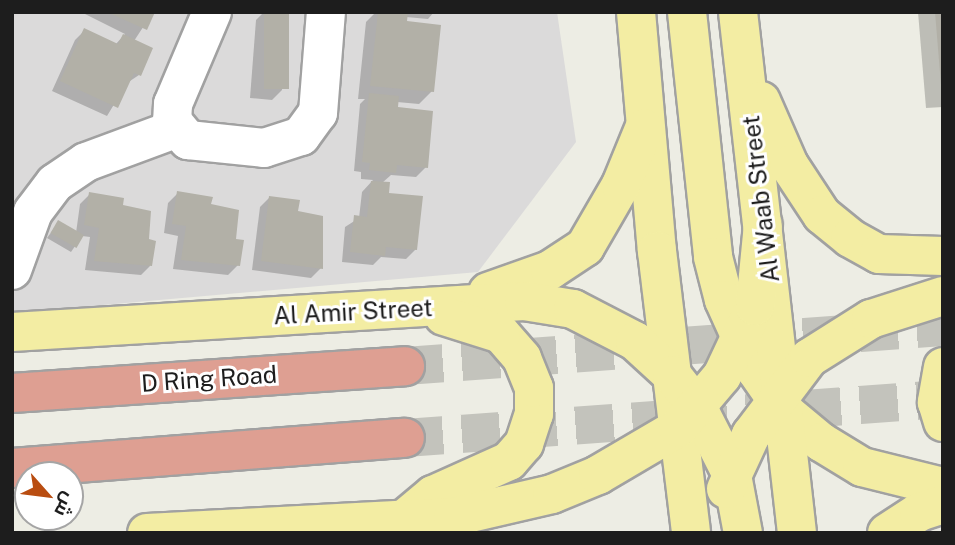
<!DOCTYPE html>
<meta charset="utf-8">
<style>
body{margin:0}
#map{position:relative;width:955px;height:545px;overflow:hidden;background:#edede4;font-family:"Public Sans",Cairo,sans-serif}
div>[style]{position:absolute}
[style*='--x']{left:calc(var(--x)*1px);top:calc(var(--y)*1px);width:calc(var(--w)*1px);rotate:calc(var(--a)*1deg)}
.residential>*{inset:0;background:#dbdada}
.shadow>*{inset:0;background:#0003}
.building>*{inset:0;background:#b2b0a7;transform-origin:0 0}
.highway-tunnel>*{height:38px;margin-top:-19px;transform-origin:0;background:repeating-linear-gradient(90deg,#c3c3bc 0 38px,transparent 0 57px)}
.roads{filter:drop-shadow(2px 0 #a1a1a1) drop-shadow(-2px 0 #a1a1a1) drop-shadow(0 2px #a1a1a1) drop-shadow(0 -2px #a1a1a1)}
.minor>*{height:38px;margin:-19px;padding:0 19px;transform-origin:19px;border-radius:19px;background:#fff}
.major>*{height:38px;margin:-19px;padding:0 19px;transform-origin:19px;border-radius:19px;background:#f3eda3}
.highway>*{height:38px;margin:-19px;padding:0 19px;transform-origin:19px;border-radius:19px;background:#de9f92}
span{translate:-50% -50%;white-space:nowrap;text-align:center;line-height:1.15;-webkit-text-stroke:6px #fff;paint-order:stroke}
.street-label{font-size:24px;color:#1d1d1d}
.frame{position:absolute;inset:0;border:14px solid #1d1d1d;pointer-events:none}
.north{position:absolute;left:14px;top:461px;width:70px;height:70px;box-sizing:border-box;background:#fff;border:2px solid #a5a5a5;border-radius:50%;rotate:118deg;font-size:19px;font-weight:700;line-height:28px;text-align:center;color:#1d1d1d}
.north::after{content:'';display:block;margin:auto;width:24px;height:32px;background:#b94d11;clip-path:polygon(50% 0,100% 100%,50% 72%,0 100%)}
</style>
<div id="map">
<div class="residential">
<i style="clip-path:polygon(12px 12px,557px 12px,576px 142px,478px 272px,12px 313px)"></i>
</div>
<div class="shadow">
<i style="clip-path:polygon(81px 12px,153px 12px,134px 41px,139px 75px,127px 83px,107px 116px,52px 91px,75px 40px,85px 30px,115px 45px,125px 34px)"></i>
<i style="clip-path:polygon(264px 12px,288px 12px,282px 90px,272px 100px,250px 98px,256px 20px)"></i>
<i style="clip-path:polygon(366px 12px,434px 12px,428px 19px,406px 17px,405px 23px,432px 91px,419px 104px,397px 102px,396px 109px,426px 167px,416px 177px,391px 175px,382px 183px,416px 249px,406px 259px,381px 257px,373px 265px,342px 262px,345px 227px,359px 218px,362px 192px,373px 180px,361px 179px,361px 172px,354px 171px,360px 104px,365px 99px,358px 99px,366px 22px,374px 14px)"></i>
<i style="clip-path:polygon(918px 12px,943px 12px,943px 107px,926px 108px)"></i>
<i style="clip-path:polygon(178px 193px,209px 206px,235px 240px,238px 265px,228px 275px,173px 269px,178px 236px,164px 233px,168px 203px)"></i>
<i style="clip-path:polygon(90px 194px,121px 207px,147px 241px,150px 266px,141px 275px,85px 270px,90px 237px,82px 236px,71px 252px,47px 238px,58px 223px,76px 233px,80px 204px)"></i>
<i style="clip-path:polygon(269px 198px,297px 212px,321px 268px,311px 278px,252px 270px,260px 207px)"></i>
</div>
<div class="building">
<i style="clip-path:polygon(107px 12px,155px 12px,147px 30px)"></i>
<i style="left:264px;top:12px;width:25px;height:77px"></i>
<i style="clip-path:polygon(378px 12px,408px 12px,407px 21px,441px 25px,434px 92px,370px 86px)"></i>
<i style="clip-path:polygon(935px 12px,943px 12px,943px 85px,941px 85px)"></i>
<i style="clip-path:polygon(84px 28px,118px 44px,123px 34px,153px 48px,141px 76px,134px 73px,118px 108px,60px 81px)"></i>
<i style="clip-path:polygon(369px 93px,399px 96px,398px 107px,433px 111px,428px 168px,397px 165px,396px 173px,369px 170px,370px 163px,362px 162px)"></i>
<i style="clip-path:polygon(371px 181px,390px 182px,389px 193px,423px 196px,417px 250px,386px 247px,385px 256px,350px 252px,354px 215px,367px 217px)"></i>
<i style="clip-path:polygon(177px 191px,213px 197px,211px 204px,239px 210px,236px 239px,244px 240px,240px 266px,181px 260px,186px 226px,172px 224px)"></i>
<i style="clip-path:polygon(89px 192px,124px 198px,123px 205px,151px 211px,149px 239px,156px 241px,152px 266px,94px 261px,99px 228px,84px 225px)"></i>
<i style="clip-path:polygon(269px 196px,300px 200px,298px 211px,323px 216px,323px 269px,261px 261px)"></i>
<i style="left:58px;top:220px;width:30px;height:15px;rotate:30deg"></i>
</div>
<div class="highway-tunnel">
<i style="--x:405;--y:366;--w:539;--a:-4.15"></i>
<i style="--x:405;--y:438;--w:539;--a:-4.15"></i>
</div>
<div class="roads">
<div class="minor">
<i style="--x:212;--y:12;--w:100;--a:113"></i>
<i style="--x:173;--y:104;--w:17;--a:93"></i>
<i style="--x:172;--y:121;--w:25;--a:50"></i>
<i style="--x:188;--y:140;--w:76;--a:6"></i>
<i style="--x:264;--y:148;--w:39;--a:-18"></i>
<i style="--x:301;--y:136;--w:29;--a:-54"></i>
<i style="--x:318;--y:113;--w:101;--a:-85.5"></i>
<i style="--x:12;--y:270;--w:62;--a:-70.1"></i>
<i style="--x:33;--y:212;--w:36;--a:-53"></i>
<i style="--x:55;--y:183;--w:37;--a:-34"></i>
<i style="--x:86;--y:162;--w:95;--a:-20.3"></i>
</div>
<div class="major">
<i style="--x:636;--y:12;--w:240;--a:85"></i>
<i style="--x:657;--y:251;--w:284;--a:83.1"></i>
<i style="--x:687;--y:12;--w:246;--a:83.9"></i>
<i style="--x:713;--y:257;--w:44;--a:75.7"></i>
<i style="--x:724;--y:300;--w:76;--a:65.8"></i>
<i style="--x:755;--y:369;--w:52;--a:55.1"></i>
<i style="--x:785;--y:412;--w:47;--a:39.8"></i>
<i style="--x:821;--y:442;--w:48;--a:31.4"></i>
<i style="--x:862;--y:467;--w:83;--a:13.9"></i>
<i style="--x:738;--y:12;--w:524;--a:83.54"></i>
<i style="--x:761;--y:101;--w:70;--a:66.4"></i>
<i style="--x:789;--y:165;--w:60;--a:56.6"></i>
<i style="--x:822;--y:215;--w:36;--a:39"></i>
<i style="--x:850;--y:238;--w:33;--a:29"></i>
<i style="--x:879;--y:254;--w:64;--a:1.8"></i>
<i style="--x:488;--y:292;--w:66;--a:-19.5"></i>
<i style="--x:550;--y:270;--w:42;--a:-33.3"></i>
<i style="--x:585;--y:247;--w:72;--a:-59.9"></i>
<i style="--x:621;--y:185;--w:61;--a:-67.7"></i>
<i style="--x:12;--y:332;--w:513;--a:-3.46"></i>
<i style="--x:524;--y:301;--w:50;--a:9.3"></i>
<i style="--x:573;--y:309;--w:70;--a:27.3"></i>
<i style="--x:635;--y:341;--w:50;--a:42.6"></i>
<i style="--x:672;--y:375;--w:42;--a:51.8"></i>
<i style="--x:698;--y:408;--w:75;--a:63.1"></i>
<i style="--x:732;--y:475;--w:59;--a:79.3"></i>
<i style="--x:943;--y:367;--w:36;--a:100"></i>
<i style="--x:937;--y:402;--w:21;--a:73"></i>
<i style="--x:726;--y:489;--w:60;--a:-65.2"></i>
<i style="--x:751;--y:435;--w:96;--a:-53"></i>
<i style="--x:809;--y:358;--w:73;--a:-32.2"></i>
<i style="--x:871;--y:319;--w:76;--a:-17.7"></i>
<i style="--x:403;--y:520;--w:39;--a:-40"></i>
<i style="--x:433;--y:495;--w:83;--a:-24.1"></i>
<i style="--x:509;--y:461;--w:23;--a:-49"></i>
<i style="--x:524;--y:444;--w:32;--a:-72"></i>
<i style="--x:534;--y:414;--w:26;--a:-90"></i>
<i style="--x:534;--y:388;--w:32;--a:-112"></i>
<i style="--x:522;--y:358;--w:32;--a:-131"></i>
<i style="--x:501;--y:334;--w:60;--a:-162.5"></i>
<i style="--x:147;--y:533;--w:306;--a:-3"></i>
<i style="--x:453;--y:517;--w:102;--a:-13.1"></i>
<i style="--x:552;--y:494;--w:50;--a:-22.4"></i>
<i style="--x:598;--y:475;--w:93;--a:-30.4"></i>
<i style="--x:678;--y:428;--w:68;--a:-49.8"></i>
<i style="--x:722;--y:376;--w:77;--a:-64.8"></i>
<i style="--x:755;--y:306;--w:81;--a:-84.4"></i>
<i style="--x:887;--y:533;--w:38;--a:-33"></i>
<i style="--x:919;--y:512;--w:25;--a:-18"></i>
</div>
<div class="highway">
<i style="--x:12;--y:393;--w:394;--a:-3.9"></i>
<i style="--x:12;--y:468;--w:394;--a:-4.4"></i>
</div>
</div>
<div class="street-label">
<span style="left:761px;top:199px;rotate:-97deg">Al Waab Street</span>
<span style="left:353px;top:312px;rotate:-3deg">Al Amir Street</span>
<span style="left:209px;top:379px;rotate:-4deg">D Ring Road</span>
</div>
<div class="frame"></div>
<div class="north">ش</div>
</div>
